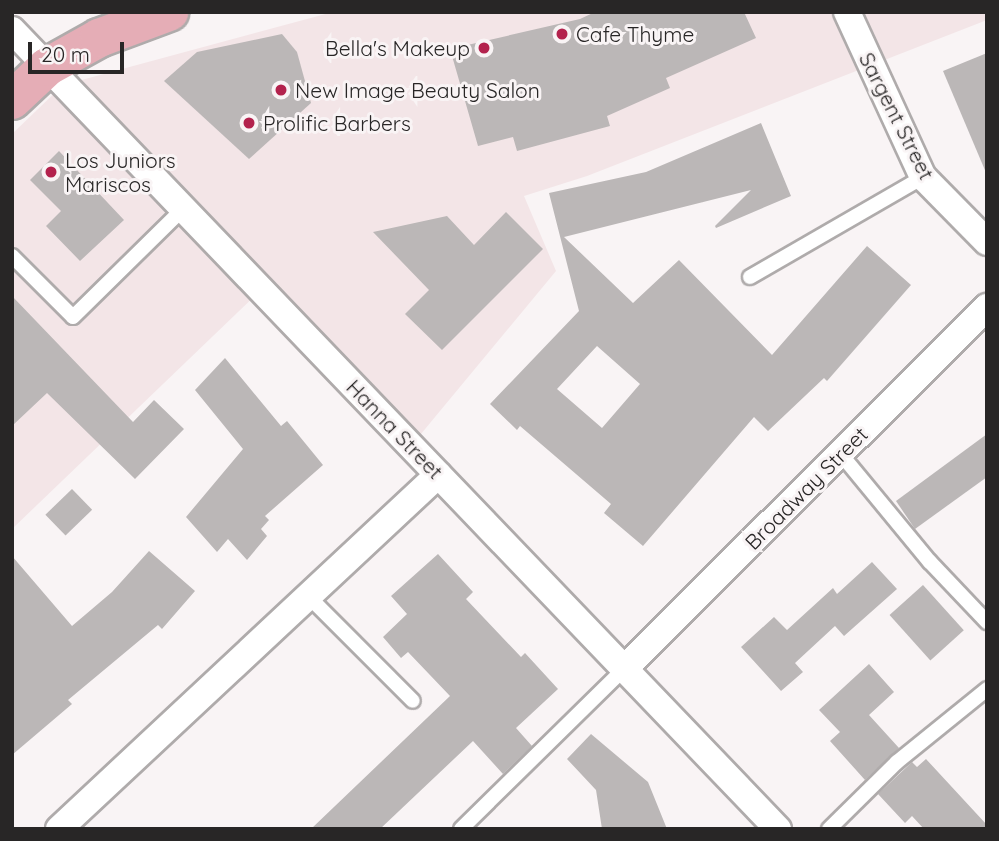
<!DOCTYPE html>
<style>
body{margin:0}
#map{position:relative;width:999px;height:841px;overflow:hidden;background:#f9f4f5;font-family:Quicksand,sans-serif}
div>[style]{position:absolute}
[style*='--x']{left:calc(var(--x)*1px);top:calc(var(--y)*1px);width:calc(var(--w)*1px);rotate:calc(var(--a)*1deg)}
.built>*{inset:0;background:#f3e5e7}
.building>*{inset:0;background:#bbb7b7;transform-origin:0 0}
.roads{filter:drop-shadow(2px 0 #afabab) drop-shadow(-2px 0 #afabab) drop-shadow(0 2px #afabab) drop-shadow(0 -2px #afabab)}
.service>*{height:14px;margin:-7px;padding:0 7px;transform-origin:7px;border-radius:7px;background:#fff}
.minor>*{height:26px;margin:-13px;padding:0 13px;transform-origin:13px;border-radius:13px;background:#fff}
.primary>*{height:38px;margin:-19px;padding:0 19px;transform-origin:19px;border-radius:19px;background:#e5adb6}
.dots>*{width:19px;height:19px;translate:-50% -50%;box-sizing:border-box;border:4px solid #f9f4f5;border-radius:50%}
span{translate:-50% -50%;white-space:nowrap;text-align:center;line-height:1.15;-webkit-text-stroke:6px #f9f4f5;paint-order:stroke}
.poi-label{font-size:21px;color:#282626}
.left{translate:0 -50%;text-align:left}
.right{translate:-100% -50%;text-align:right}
.street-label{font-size:21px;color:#282626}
.frame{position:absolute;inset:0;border:14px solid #282626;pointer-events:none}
.scale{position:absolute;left:28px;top:42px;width:96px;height:32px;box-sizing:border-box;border:4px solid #282626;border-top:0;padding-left:9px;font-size:21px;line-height:24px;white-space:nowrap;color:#282626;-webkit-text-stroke:5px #f9f4f5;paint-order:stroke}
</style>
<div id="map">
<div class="built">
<i style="clip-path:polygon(333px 12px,987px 12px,987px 20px,587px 176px,524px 196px,556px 271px,411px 446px,261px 290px,12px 529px,12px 134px,63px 85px)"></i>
</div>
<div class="building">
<i style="clip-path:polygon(595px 12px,744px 12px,756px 38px,666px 78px,670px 88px,607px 116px,610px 126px,517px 151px,513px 137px,478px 146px,450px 49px,580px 19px)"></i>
<i style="clip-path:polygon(282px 34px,297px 52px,311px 103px,249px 159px,164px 81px,197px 52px)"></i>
<i style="clip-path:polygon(987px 53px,987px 175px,943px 71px)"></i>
<i style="clip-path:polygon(evenodd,761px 123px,791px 196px,716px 228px,715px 226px,751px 190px,564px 237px,633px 303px,679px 260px,772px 355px,867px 246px,911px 285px,827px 381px,824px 378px,768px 431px,754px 417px,643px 546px,604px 513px,611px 504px,520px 426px,517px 430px,490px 404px,579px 311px,549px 193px,646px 172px,761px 123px,597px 346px,640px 384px,602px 428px,557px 389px,597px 346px)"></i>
<i style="clip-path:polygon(59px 151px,124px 220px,80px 261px,46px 226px,61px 211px,30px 180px)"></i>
<i style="clip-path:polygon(506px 212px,543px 249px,442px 350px,405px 314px,429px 290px,373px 232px,447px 216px,474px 245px)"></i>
<i style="clip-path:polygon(12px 296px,133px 422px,154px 400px,184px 429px,135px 479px,47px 393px,12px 426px)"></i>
<i style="clip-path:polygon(225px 358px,281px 426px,287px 421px,323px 465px,265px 516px,269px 520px,261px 529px,267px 536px,247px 560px,228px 539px,217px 552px,186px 517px,243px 449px,195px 390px)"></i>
<i style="clip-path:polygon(987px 434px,987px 477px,915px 529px,896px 501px)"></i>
<i style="left:72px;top:489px;width:29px;height:37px;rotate:46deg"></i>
<i style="clip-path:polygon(149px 551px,195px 591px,162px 629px,158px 625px,68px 700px,72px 704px,12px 755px,12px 556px,72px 626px,112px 592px)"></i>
<i style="clip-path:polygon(438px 554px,473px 592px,466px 599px,521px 657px,525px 653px,558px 689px,516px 728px,532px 746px,503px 774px,473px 741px,380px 829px,311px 829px,450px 696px,408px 652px,401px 658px,383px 637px,407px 614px,391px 596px)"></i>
<i style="clip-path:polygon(872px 562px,897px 589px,844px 636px,835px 626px,795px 663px,803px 672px,781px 691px,741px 647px,774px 617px,787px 630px,833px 588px,837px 594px)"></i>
<i style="left:923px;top:585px;width:61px;height:45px;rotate:48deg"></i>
<i style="clip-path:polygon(869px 664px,894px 692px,869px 715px,899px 748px,865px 780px,830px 741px,840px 732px,819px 710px)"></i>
<i style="clip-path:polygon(591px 734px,648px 782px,667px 829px,602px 829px,596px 790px,567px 759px)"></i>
<i style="clip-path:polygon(926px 759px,987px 825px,987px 829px,924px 829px,912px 816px,905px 823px,878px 794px,912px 762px,917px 767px)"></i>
</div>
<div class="roads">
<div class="service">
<i style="--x:12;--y:256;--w:86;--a:45"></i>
<i style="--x:73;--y:317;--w:154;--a:-44.5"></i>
<i style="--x:750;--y:277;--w:200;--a:-30"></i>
<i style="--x:840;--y:453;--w:141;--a:50.5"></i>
<i style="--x:930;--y:562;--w:83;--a:46.5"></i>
<i style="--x:308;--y:596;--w:148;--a:45"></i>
<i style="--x:461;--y:829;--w:228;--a:-44.5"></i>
<i style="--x:829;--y:829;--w:95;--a:-44.6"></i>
<i style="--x:897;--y:762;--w:116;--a:-39"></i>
</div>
<div class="minor">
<i style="--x:847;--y:12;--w:182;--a:65.3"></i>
<i style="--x:923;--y:177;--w:91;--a:45.4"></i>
<i style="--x:12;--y:30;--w:1107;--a:46.21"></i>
<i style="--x:624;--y:669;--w:513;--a:-44.92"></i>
<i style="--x:59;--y:829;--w:519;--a:-43.05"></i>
</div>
<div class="primary">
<i style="--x:12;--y:100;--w:48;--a:-43.3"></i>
<i style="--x:47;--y:67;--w:60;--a:-29.1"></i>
<i style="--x:99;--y:38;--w:75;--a:-20.4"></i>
</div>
</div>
<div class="dots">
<i style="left:562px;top:34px;background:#b3224d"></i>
<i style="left:484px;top:48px;background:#b3224d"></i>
<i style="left:281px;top:90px;background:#b3224d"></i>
<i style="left:249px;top:123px;background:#b3224d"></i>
<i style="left:51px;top:172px;background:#b3224d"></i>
</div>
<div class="poi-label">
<span class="left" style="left:576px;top:34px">Cafe Thyme</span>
<span class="right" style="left:470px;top:48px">Bella's Makeup</span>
<span class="left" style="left:295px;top:90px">New Image Beauty Salon</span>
<span class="left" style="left:263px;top:123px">Prolific Barbers</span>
<span class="left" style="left:65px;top:172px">Los Juniors<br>Mariscos</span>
</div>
<div class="street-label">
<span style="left:897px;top:116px;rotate:63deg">Sargent Street</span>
<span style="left:395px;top:429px;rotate:46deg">Hanna Street</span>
<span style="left:806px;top:488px;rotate:-45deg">Broadway Street</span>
</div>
<div class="frame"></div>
<div class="scale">20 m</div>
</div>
